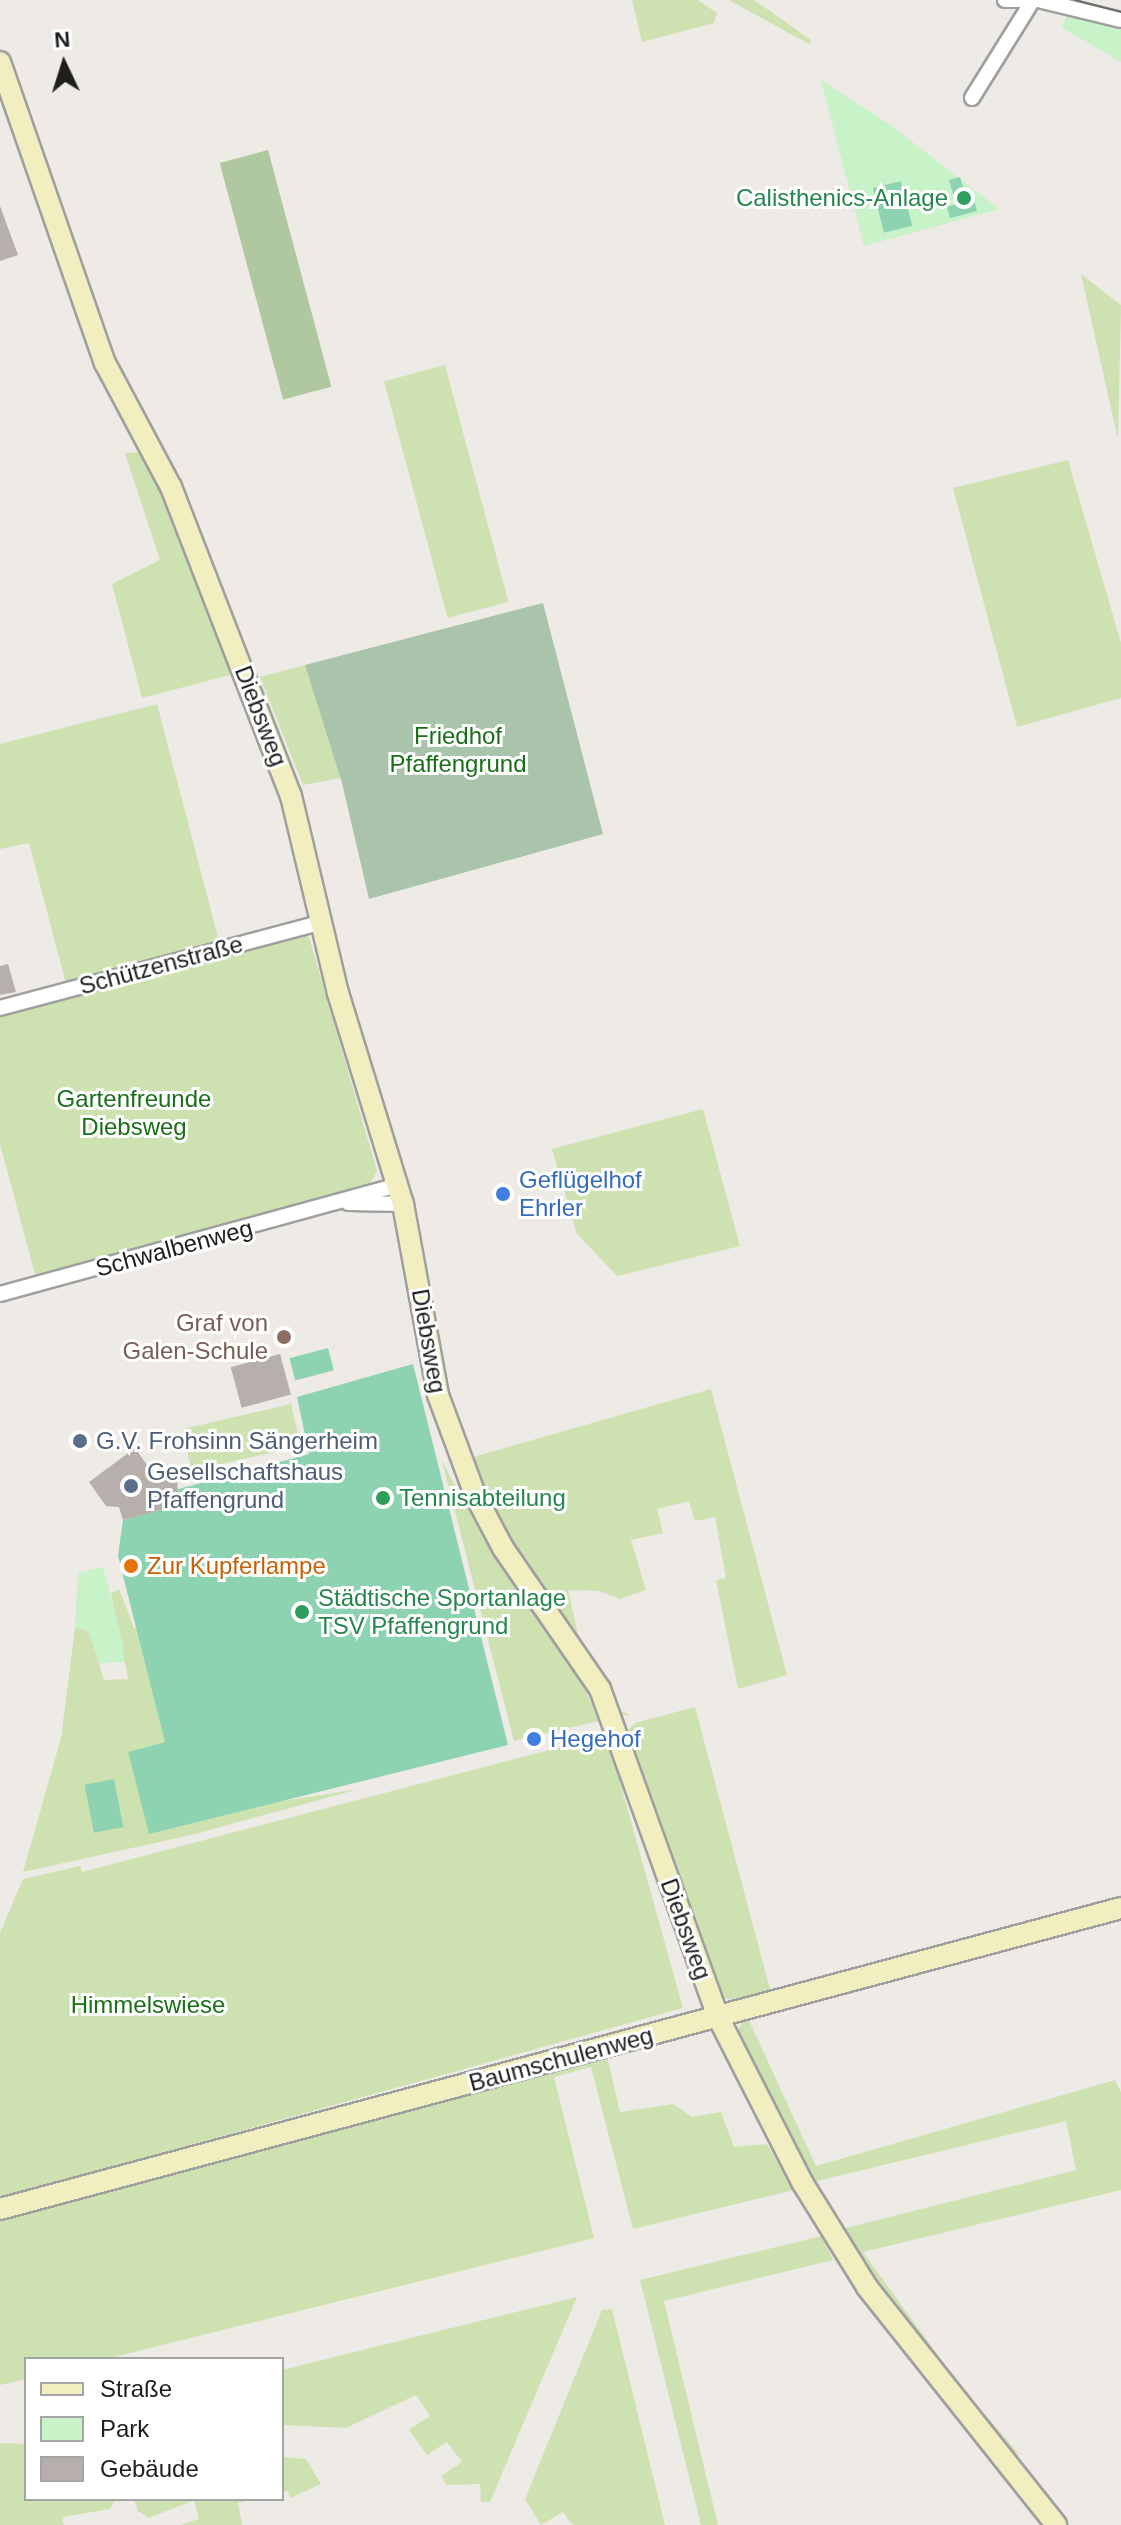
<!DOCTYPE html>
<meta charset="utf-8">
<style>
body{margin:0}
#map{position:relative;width:1121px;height:2525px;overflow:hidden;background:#eeeae5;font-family:Helvetica,sans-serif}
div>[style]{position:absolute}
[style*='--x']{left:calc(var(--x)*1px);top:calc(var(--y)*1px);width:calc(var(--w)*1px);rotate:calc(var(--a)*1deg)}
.grass>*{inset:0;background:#cee2b1;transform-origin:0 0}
.forest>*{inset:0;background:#afc89f;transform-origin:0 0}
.cemetery>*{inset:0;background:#a9c4ab}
.park>*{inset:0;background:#c8f2c7}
.pitch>*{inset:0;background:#8dd3b1;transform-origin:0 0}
.building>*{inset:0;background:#b6afab;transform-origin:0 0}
.roads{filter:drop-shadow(2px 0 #9f9f9f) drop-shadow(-2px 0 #9f9f9f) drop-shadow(0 2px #9f9f9f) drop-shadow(0 -2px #9f9f9f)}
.street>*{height:14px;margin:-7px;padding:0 7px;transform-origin:7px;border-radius:7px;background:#fff}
.secondary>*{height:20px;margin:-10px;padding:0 10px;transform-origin:10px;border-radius:10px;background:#f1efbf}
.tram>*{height:2px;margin:-1px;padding:0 1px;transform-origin:1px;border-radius:1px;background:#6c6c6c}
.dots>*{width:22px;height:22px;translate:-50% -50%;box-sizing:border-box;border:4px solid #fff;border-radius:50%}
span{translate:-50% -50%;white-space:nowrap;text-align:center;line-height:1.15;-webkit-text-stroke:6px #fff;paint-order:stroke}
.leisure-label{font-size:24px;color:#27864d}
.right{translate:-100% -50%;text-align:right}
.left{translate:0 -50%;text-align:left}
.street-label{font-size:24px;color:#1e1e1e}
.park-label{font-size:24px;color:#1a6f19}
.shop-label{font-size:24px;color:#366cbe}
.education-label{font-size:24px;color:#785e54}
.service-label{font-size:24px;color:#4e5e75}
.food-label{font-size:24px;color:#c56008}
.legend{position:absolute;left:24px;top:2357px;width:260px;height:144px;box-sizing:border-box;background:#fff;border:2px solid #a5a5a5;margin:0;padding:10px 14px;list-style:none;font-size:24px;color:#1e1e1e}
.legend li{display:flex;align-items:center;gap:16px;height:40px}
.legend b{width:40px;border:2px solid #a5a5a5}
.north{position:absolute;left:24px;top:24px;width:80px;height:80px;-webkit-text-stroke:6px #fff;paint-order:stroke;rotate:356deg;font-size:22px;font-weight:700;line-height:32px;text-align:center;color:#1e1e1e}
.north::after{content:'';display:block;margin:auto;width:28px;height:36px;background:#1e1e1e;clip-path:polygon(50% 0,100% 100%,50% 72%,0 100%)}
</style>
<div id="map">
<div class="grass">
<i style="clip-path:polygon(632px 0,698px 0,717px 13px,714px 23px,642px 42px)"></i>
<i style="clip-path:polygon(729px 0,754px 0,811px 40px,809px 44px)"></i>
<i style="clip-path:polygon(1081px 274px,1121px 305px,1118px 440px)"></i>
<i style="left:445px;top:365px;width:245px;height:63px;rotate:75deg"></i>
<i style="clip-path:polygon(143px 452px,238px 673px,142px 698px,112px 584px,160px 560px,125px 453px)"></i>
<i style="clip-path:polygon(1068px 460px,1121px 643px,1121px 698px,1017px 727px,953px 488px)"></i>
<i style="clip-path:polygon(305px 665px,341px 778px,303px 785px,260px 677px)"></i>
<i style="clip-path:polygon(157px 704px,219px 941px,66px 984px,29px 843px,0 849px,0 744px)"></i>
<i style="clip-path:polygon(295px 932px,309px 937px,377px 1171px,369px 1185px,36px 1278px,0 1144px,0 1012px)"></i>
<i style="clip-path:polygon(703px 1109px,740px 1246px,617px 1276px,577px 1234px,552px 1149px)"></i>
<i style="clip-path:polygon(711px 1389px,787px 1675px,738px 1689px,716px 1580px,726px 1578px,715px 1517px,695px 1521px,689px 1501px,657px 1509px,663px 1533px,631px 1540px,646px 1590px,620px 1599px,600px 1591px,568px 1590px,578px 1634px,620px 1711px,631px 1715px,622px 1715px,488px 1508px,470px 1458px)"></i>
<i style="left:291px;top:1404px;width:43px;height:112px;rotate:77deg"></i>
<i style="clip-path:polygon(442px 1461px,483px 1538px,582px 1682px,599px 1721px,514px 1741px)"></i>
<i style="clip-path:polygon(evenodd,119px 1589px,134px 1628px,153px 1626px,251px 1806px,359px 1789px,191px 1835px,23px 1872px,61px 1738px,75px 1627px,89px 1631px,104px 1680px,128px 1679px,111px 1594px,119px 1589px,165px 1742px,150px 1834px,128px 1752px,165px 1742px)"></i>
<i style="clip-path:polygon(695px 1707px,771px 1993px,740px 2001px,721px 1998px,625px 1733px,635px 1723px)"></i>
<i style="clip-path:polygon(607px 1735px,683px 2008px,0 2198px,0 1933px,23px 1879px,80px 1866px,82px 1872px)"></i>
<i style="clip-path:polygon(747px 2016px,816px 2166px,1115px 2080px,1121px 2092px,1121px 2190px,863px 2252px,961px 2387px,1020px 2455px,1003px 2446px,874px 2287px,838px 2230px,1076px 2170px,1066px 2121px,809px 2183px,740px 2044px,737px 2031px)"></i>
<i style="clip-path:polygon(606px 2052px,620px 2112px,673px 2104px,692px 2117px,721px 2112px,734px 2147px,767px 2144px,794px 2190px,633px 2229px,591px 2067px,554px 2077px,594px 2238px,106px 2359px,26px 2359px,26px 2379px,0 2385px,0 2215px)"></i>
<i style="clip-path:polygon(822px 2236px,833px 2260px,664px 2301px,718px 2525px,701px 2525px,640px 2280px)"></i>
<i style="clip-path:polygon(577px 2297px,490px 2502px,481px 2502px,480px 2484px,447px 2485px,441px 2476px,462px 2462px,447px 2442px,427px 2455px,409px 2430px,430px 2416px,416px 2395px,346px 2428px,282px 2425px,282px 2370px)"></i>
<i style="clip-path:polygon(612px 2309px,665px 2525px,573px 2525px,563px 2512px,541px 2525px,525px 2499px,602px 2310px)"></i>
<i style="clip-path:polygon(0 2443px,26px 2444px,26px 2499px,116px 2499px,110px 2509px,62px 2517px,64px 2525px,0 2525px)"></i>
<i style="clip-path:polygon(282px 2457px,306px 2459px,321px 2484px,290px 2498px,288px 2491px,282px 2492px)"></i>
<i style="clip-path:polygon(134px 2499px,253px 2499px,238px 2503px,242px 2525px,180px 2525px,199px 2519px,194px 2500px,149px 2518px,138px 2511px)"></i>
</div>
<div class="forest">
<i style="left:268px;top:150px;width:245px;height:50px;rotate:75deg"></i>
</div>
<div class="cemetery">
<i style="clip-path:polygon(543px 603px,603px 834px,369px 899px,342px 783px,305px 665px)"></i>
</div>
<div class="park">
<i style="clip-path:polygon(1070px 10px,1121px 23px,1121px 62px,1061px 27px)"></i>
<i style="clip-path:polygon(821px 80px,889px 124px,999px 209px,864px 246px)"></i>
<i style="clip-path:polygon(103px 1567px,123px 1644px,124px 1662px,99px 1663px,89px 1631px,75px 1627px,78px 1573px)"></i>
</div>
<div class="pitch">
<i style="clip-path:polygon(960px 177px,964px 191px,971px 189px,977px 211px,950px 218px,947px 207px,956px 204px,949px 180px)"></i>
<i style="left:901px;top:181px;width:46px;height:29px;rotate:76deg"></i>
<i style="left:328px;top:1348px;width:23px;height:40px;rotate:75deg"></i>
<i style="clip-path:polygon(413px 1364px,508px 1745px,149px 1834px,128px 1752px,165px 1742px,118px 1556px,123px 1520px,178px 1505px,175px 1490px,309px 1454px,297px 1397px)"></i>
<i style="left:114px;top:1779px;width:49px;height:30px;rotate:79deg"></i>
</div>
<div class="building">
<i style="clip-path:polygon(0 206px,18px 255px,0 261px)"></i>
<i style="clip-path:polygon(8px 964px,16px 992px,0 995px,0 966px)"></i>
<i style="left:280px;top:1354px;width:42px;height:51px;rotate:75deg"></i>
<i style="clip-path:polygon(135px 1448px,152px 1472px,168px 1468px,177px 1481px,179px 1505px,123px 1520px,119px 1507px,106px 1506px,89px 1482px)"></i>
</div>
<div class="roads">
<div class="street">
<i style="--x:1005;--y:0;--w:25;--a:0"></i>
<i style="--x:1038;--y:0;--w:85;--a:13.5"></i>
<i style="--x:972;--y:98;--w:115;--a:-58.1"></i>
<i style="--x:0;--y:1008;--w:334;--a:-14.9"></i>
<i style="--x:348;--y:1203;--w:55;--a:1"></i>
<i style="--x:0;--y:1294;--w:409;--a:-15.3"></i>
</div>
<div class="secondary">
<i style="--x:0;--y:62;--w:319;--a:70.8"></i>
<i style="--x:105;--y:363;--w:140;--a:62"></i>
<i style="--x:171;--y:487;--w:331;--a:68.8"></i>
<i style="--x:291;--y:796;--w:203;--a:76.6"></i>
<i style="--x:338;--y:993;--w:221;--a:72.9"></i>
<i style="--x:403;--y:1204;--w:194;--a:79.6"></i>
<i style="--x:438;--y:1395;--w:109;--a:69.6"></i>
<i style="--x:476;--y:1497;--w:58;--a:62.1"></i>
<i style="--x:503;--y:1548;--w:171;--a:55.5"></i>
<i style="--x:600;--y:1689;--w:349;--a:70.2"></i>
<i style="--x:718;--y:2017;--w:185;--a:63"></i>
<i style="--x:802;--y:2182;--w:123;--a:58.2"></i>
<i style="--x:867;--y:2287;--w:304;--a:51.5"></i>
<i style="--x:0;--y:2209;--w:1161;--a:-15.03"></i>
</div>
</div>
<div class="tram">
<i style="--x:1075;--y:0;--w:48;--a:14.6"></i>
</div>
<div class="dots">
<i style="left:964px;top:198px;background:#2e9e5b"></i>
<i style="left:503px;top:1194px;background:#3f7fe0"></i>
<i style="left:284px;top:1337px;background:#8d6e63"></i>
<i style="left:80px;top:1441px;background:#5c6f8a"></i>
<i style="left:131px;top:1486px;background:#5c6f8a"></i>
<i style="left:383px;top:1498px;background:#2e9e5b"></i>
<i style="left:131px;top:1566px;background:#e8710a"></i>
<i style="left:302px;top:1612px;background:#2e9e5b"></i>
<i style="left:534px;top:1739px;background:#3f7fe0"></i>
</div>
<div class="leisure-label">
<span class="right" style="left:948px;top:198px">Calisthenics-Anlage</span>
<span class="left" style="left:399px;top:1498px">Tennisabteilung</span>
<span class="left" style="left:318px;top:1612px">Städtische Sportanlage<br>TSV Pfaffengrund</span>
</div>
<div class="street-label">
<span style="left:261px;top:716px;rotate:69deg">Diebsweg</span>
<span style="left:161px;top:965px;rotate:-15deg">Schützenstraße</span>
<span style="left:174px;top:1248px;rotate:-15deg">Schwalbenweg</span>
<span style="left:429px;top:1341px;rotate:80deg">Diebsweg</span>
<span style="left:686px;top:1929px;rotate:70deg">Diebsweg</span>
<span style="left:561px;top:2059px;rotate:-15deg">Baumschulenweg</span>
</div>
<div class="park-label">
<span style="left:458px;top:750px">Friedhof<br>Pfaffengrund</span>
<span style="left:134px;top:1113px">Gartenfreunde<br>Diebsweg</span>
<span style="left:148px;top:2005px">Himmelswiese</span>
</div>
<div class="shop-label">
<span class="left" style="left:519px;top:1194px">Geflügelhof<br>Ehrler</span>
<span class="left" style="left:550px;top:1739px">Hegehof</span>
</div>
<div class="education-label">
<span class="right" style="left:268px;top:1337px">Graf von<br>Galen-Schule</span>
</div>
<div class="service-label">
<span class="left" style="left:96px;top:1441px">G.V. Frohsinn Sängerheim</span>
<span class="left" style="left:147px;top:1486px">Gesellschaftshaus<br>Pfaffengrund</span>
</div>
<div class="food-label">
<span class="left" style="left:147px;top:1566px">Zur Kupferlampe</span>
</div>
<ul class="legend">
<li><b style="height:10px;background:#f1efbf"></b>Straße</li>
<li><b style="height:22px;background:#c8f2c7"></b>Park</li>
<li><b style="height:22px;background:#b6afab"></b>Gebäude</li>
</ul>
<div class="north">N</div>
</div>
